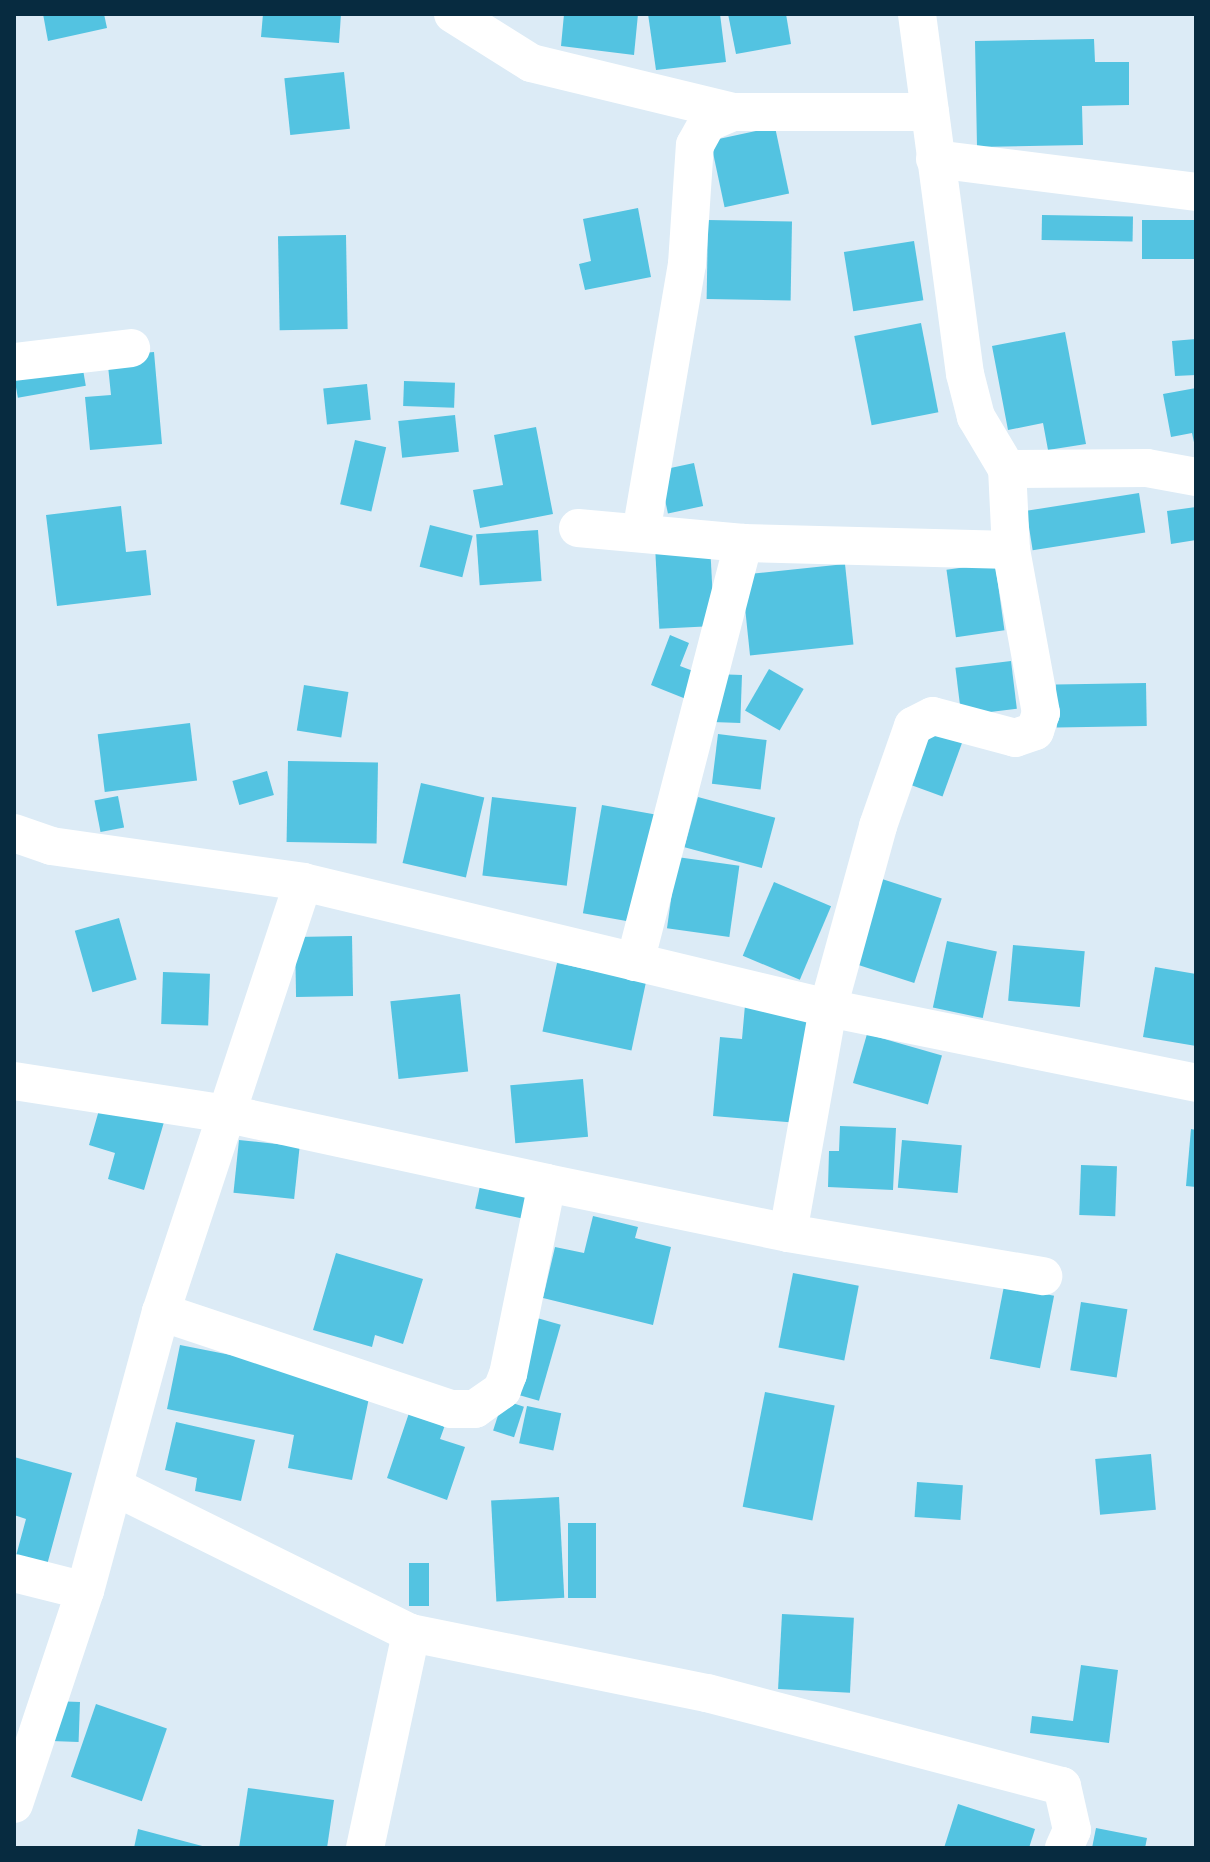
<!DOCTYPE html>
<style>
body{margin:0}
#map{position:relative;width:1210px;height:1862px;overflow:hidden;background:#dcebf6;font-family:"Work Sans",sans-serif}
div>[style]{position:absolute}
[style*='--x']{left:calc(var(--x)*1px);top:calc(var(--y)*1px);width:calc(var(--w)*1px);rotate:calc(var(--a)*1deg)}
.building>*{inset:0;background:#53c3e1;transform-origin:0 0}
.street>*{height:38px;margin:-19px;padding:0 19px;transform-origin:19px;border-radius:19px;background:#fff}
span{translate:-50% -50%;white-space:nowrap;text-align:center;line-height:1.15;-webkit-text-stroke:8px #dcebf6;paint-order:stroke}
.frame{position:absolute;inset:0;border:16px solid #072b40;pointer-events:none}
</style>
<div id="map">
<div class="building">
<i style="clip-path:polygon(43px 14px,104px 14px,107px 28px,48px 41px)"></i>
<i style="clip-path:polygon(263px 14px,341px 14px,339px 43px,261px 37px)"></i>
<i style="clip-path:polygon(564px 14px,638px 14px,634px 55px,561px 46px)"></i>
<i style="clip-path:polygon(648px 14px,720px 14px,726px 62px,656px 70px)"></i>
<i style="clip-path:polygon(728px 14px,786px 14px,791px 44px,736px 54px)"></i>
<i style="clip-path:polygon(1094px 39px,1095px 62px,1129px 62px,1129px 105px,1082px 106px,1083px 145px,977px 147px,975px 41px)"></i>
<i style="left:344px;top:72px;width:57px;height:60px;rotate:84deg"></i>
<i style="left:775px;top:127px;width:68px;height:66px;rotate:78deg"></i>
<i style="clip-path:polygon(638px 208px,651px 277px,585px 290px,579px 264px,591px 261px,583px 219px)"></i>
<i style="left:1042px;top:215px;width:91px;height:25px;rotate:1deg"></i>
<i style="left:708px;top:220px;width:84px;height:79px;rotate:1deg"></i>
<i style="left:1196px;top:220px;width:39px;height:54px;rotate:90deg"></i>
<i style="left:346px;top:235px;width:94px;height:68px;rotate:89deg"></i>
<i style="left:914px;top:241px;width:60px;height:71px;rotate:81deg"></i>
<i style="left:921px;top:323px;width:91px;height:68px;rotate:79deg"></i>
<i style="clip-path:polygon(1065px 332px,1086px 444px,1048px 450px,1043px 423px,1008px 430px,992px 346px)"></i>
<i style="clip-path:polygon(1196px 339px,1196px 375px,1175px 376px,1172px 341px)"></i>
<i style="clip-path:polygon(154px 352px,162px 444px,90px 450px,85px 397px,111px 395px,107px 356px)"></i>
<i style="left:82px;top:364px;width:22px;height:69px;rotate:80deg"></i>
<i style="left:404px;top:381px;width:51px;height:25px;rotate:2deg"></i>
<i style="left:367px;top:384px;width:36px;height:44px;rotate:84deg"></i>
<i style="clip-path:polygon(1196px 388px,1196px 447px,1195px 447px,1192px 433px,1171px 437px,1163px 394px)"></i>
<i style="left:455px;top:415px;width:37px;height:57px;rotate:84deg"></i>
<i style="clip-path:polygon(536px 427px,553px 514px,480px 528px,473px 490px,503px 485px,494px 435px)"></i>
<i style="left:355px;top:440px;width:32px;height:66px;rotate:13deg"></i>
<i style="left:694px;top:463px;width:44px;height:36px;rotate:78deg"></i>
<i style="left:1139px;top:493px;width:40px;height:114px;rotate:81deg"></i>
<i style="clip-path:polygon(121px 506px,126px 552px,146px 550px,151px 595px,57px 606px,46px 515px)"></i>
<i style="clip-path:polygon(1196px 507px,1196px 540px,1171px 544px,1167px 511px)"></i>
<i style="left:430px;top:525px;width:44px;height:43px;rotate:14deg"></i>
<i style="left:538px;top:530px;width:51px;height:62px;rotate:86deg"></i>
<i style="left:710px;top:544px;width:82px;height:55px;rotate:87deg"></i>
<i style="left:995px;top:563px;width:68px;height:49px;rotate:82deg"></i>
<i style="left:845px;top:564px;width:81px;height:104px;rotate:84deg"></i>
<i style="clip-path:polygon(670px 635px,689px 643px,680px 666px,701px 674px,691px 701px,651px 685px)"></i>
<i style="left:1011px;top:661px;width:48px;height:56px;rotate:83deg"></i>
<i style="left:769px;top:669px;width:40px;height:48px;rotate:30deg"></i>
<i style="left:714px;top:674px;width:28px;height:48px;rotate:2deg"></i>
<i style="left:1146px;top:683px;width:43px;height:90px;rotate:89deg"></i>
<i style="left:304px;top:685px;width:45px;height:46px;rotate:9deg"></i>
<i style="left:190px;top:723px;width:58px;height:93px;rotate:83deg"></i>
<i style="left:927px;top:728px;width:38px;height:59px;rotate:20deg"></i>
<i style="left:718px;top:734px;width:49px;height:50px;rotate:7deg"></i>
<i style="left:288px;top:761px;width:90px;height:81px;rotate:1deg"></i>
<i style="left:267px;top:771px;width:25px;height:36px;rotate:74deg"></i>
<i style="left:421px;top:783px;width:65px;height:82px;rotate:13deg"></i>
<i style="left:118px;top:796px;width:32px;height:24px;rotate:79deg"></i>
<i style="left:492px;top:797px;width:85px;height:79px;rotate:7deg"></i>
<i style="left:698px;top:797px;width:80px;height:52px;rotate:15deg"></i>
<i style="left:602px;top:805px;width:57px;height:110px;rotate:10deg"></i>
<i style="left:677px;top:857px;width:63px;height:72px;rotate:8deg"></i>
<i style="left:879px;top:878px;width:66px;height:89px;rotate:18deg"></i>
<i style="left:774px;top:882px;width:62px;height:80px;rotate:23deg"></i>
<i style="left:119px;top:918px;width:64px;height:46px;rotate:74deg"></i>
<i style="left:352px;top:936px;width:60px;height:57px;rotate:89deg"></i>
<i style="left:947px;top:941px;width:51px;height:68px;rotate:12deg"></i>
<i style="left:1013px;top:945px;width:72px;height:56px;rotate:5deg"></i>
<i style="left:557px;top:963px;width:91px;height:70px;rotate:12deg"></i>
<i style="clip-path:polygon(1155px 967px,1196px 974px,1196px 1046px,1143px 1037px)"></i>
<i style="left:163px;top:972px;width:47px;height:52px;rotate:2deg"></i>
<i style="left:460px;top:994px;width:78px;height:70px;rotate:84deg"></i>
<i style="clip-path:polygon(745px 1005px,808px 1011px,799px 1123px,713px 1116px,720px 1037px,742px 1039px)"></i>
<i style="left:867px;top:1034px;width:78px;height:51px;rotate:16deg"></i>
<i style="left:583px;top:1079px;width:58px;height:73px;rotate:85deg"></i>
<i style="clip-path:polygon(101px 1103px,164px 1122px,144px 1190px,108px 1179px,115px 1153px,89px 1145px)"></i>
<i style="clip-path:polygon(840px 1126px,896px 1128px,893px 1190px,828px 1187px,829px 1151px,839px 1151px)"></i>
<i style="clip-path:polygon(1191px 1129px,1196px 1130px,1196px 1187px,1186px 1186px)"></i>
<i style="left:239px;top:1140px;width:61px;height:53px;rotate:6deg"></i>
<i style="left:902px;top:1140px;width:60px;height:48px;rotate:5deg"></i>
<i style="left:1081px;top:1165px;width:36px;height:50px;rotate:2deg"></i>
<i style="left:480px;top:1186px;width:47px;height:23px;rotate:12deg"></i>
<i style="clip-path:polygon(593px 1216px,638px 1227px,635px 1238px,671px 1247px,653px 1325px,543px 1298px,555px 1247px,584px 1253px)"></i>
<i style="clip-path:polygon(336px 1253px,423px 1279px,403px 1344px,375px 1335px,372px 1347px,313px 1330px)"></i>
<i style="left:793px;top:1273px;width:67px;height:76px;rotate:11deg"></i>
<i style="left:1004px;top:1286px;width:51px;height:74px;rotate:11deg"></i>
<i style="left:1081px;top:1302px;width:47px;height:69px;rotate:9deg"></i>
<i style="left:530px;top:1316px;width:32px;height:79px;rotate:16deg"></i>
<i style="clip-path:polygon(180px 1345px,306px 1370px,370px 1393px,352px 1480px,288px 1468px,294px 1435px,167px 1409px)"></i>
<i style="left:765px;top:1392px;width:71px;height:117px;rotate:11deg"></i>
<i style="left:503px;top:1400px;width:22px;height:32px;rotate:18deg"></i>
<i style="left:527px;top:1406px;width:35px;height:38px;rotate:12deg"></i>
<i style="clip-path:polygon(409px 1413px,445px 1425px,440px 1439px,465px 1447px,447px 1500px,387px 1478px)"></i>
<i style="clip-path:polygon(176px 1422px,255px 1440px,241px 1501px,195px 1491px,197px 1478px,165px 1470px)"></i>
<i style="left:1151px;top:1454px;width:56px;height:56px;rotate:85deg"></i>
<i style="clip-path:polygon(14px 1457px,72px 1473px,47px 1565px,16px 1556px,26px 1519px,14px 1515px)"></i>
<i style="left:917px;top:1482px;width:46px;height:35px;rotate:4deg"></i>
<i style="left:559px;top:1497px;width:101px;height:68px;rotate:87deg"></i>
<i style="left:568px;top:1523px;width:28px;height:75px"></i>
<i style="left:409px;top:1563px;width:20px;height:43px"></i>
<i style="left:782px;top:1614px;width:72px;height:75px;rotate:3deg"></i>
<i style="clip-path:polygon(1081px 1665px,1118px 1670px,1109px 1743px,1030px 1733px,1032px 1716px,1073px 1721px)"></i>
<i style="left:53px;top:1701px;width:27px;height:40px;rotate:2deg"></i>
<i style="left:96px;top:1704px;width:75px;height:77px;rotate:19deg"></i>
<i style="clip-path:polygon(248px 1788px,334px 1800px,327px 1848px,239px 1848px)"></i>
<i style="clip-path:polygon(958px 1804px,1035px 1829px,1029px 1848px,944px 1848px)"></i>
<i style="clip-path:polygon(1096px 1828px,1147px 1838px,1145px 1848px,1092px 1848px)"></i>
<i style="clip-path:polygon(138px 1829px,206px 1847px,205px 1848px,134px 1848px)"></i>
</div>
<div class="street">
<i style="--x:453;--y:14;--w:92;--a:32.1"></i>
<i style="--x:531;--y:63;--w:208;--a:13.6"></i>
<i style="--x:935;--y:159;--w:263;--a:7.2"></i>
<i style="--x:14;--y:362;--w:118;--a:-6.8"></i>
<i style="--x:1007;--y:469;--w:140;--a:-0.4"></i>
<i style="--x:1147;--y:468;--w:50;--a:10.4"></i>
<i style="--x:578;--y:528;--w:166;--a:5.2"></i>
<i style="--x:743;--y:543;--w:268;--a:1.5"></i>
<i style="--x:641;--y:533;--w:273;--a:-80.3"></i>
<i style="--x:687;--y:264;--w:119;--a:-86.2"></i>
<i style="--x:695;--y:145;--w:25;--a:-61"></i>
<i style="--x:707;--y:123;--w:28;--a:-23"></i>
<i style="--x:733;--y:112;--w:197;--a:0"></i>
<i style="--x:14;--y:833;--w:39;--a:19"></i>
<i style="--x:51;--y:846;--w:255;--a:8.1"></i>
<i style="--x:635;--y:962;--w:433;--a:-75.5"></i>
<i style="--x:14;--y:1081;--w:217;--a:8.8"></i>
<i style="--x:228;--y:1114;--w:326;--a:12.2"></i>
<i style="--x:547;--y:1183;--w:195;--a:101.5"></i>
<i style="--x:508;--y:1374;--w:17;--a:111"></i>
<i style="--x:502;--y:1390;--w:33;--a:145"></i>
<i style="--x:475;--y:1409;--w:24;--a:180"></i>
<i style="--x:451;--y:1409;--w:306;--a:-161.5"></i>
<i style="--x:547;--y:1183;--w:246;--a:11.7"></i>
<i style="--x:788;--y:1233;--w:259;--a:9.6"></i>
<i style="--x:788;--y:1233;--w:229;--a:-79.9"></i>
<i style="--x:828;--y:1008;--w:376;--a:11.5"></i>
<i style="--x:115;--y:1487;--w:330;--a:26.3"></i>
<i style="--x:411;--y:1633;--w:302;--a:11.5"></i>
<i style="--x:707;--y:1693;--w:367;--a:14.7"></i>
<i style="--x:1062;--y:1786;--w:45;--a:77.2"></i>
<i style="--x:1072;--y:1830;--w:20;--a:114"></i>
<i style="--x:14;--y:1573;--w:73;--a:14.2"></i>
<i style="--x:14;--y:1804;--w:225;--a:-71.6"></i>
<i style="--x:85;--y:1591;--w:289;--a:-74.8"></i>
<i style="--x:161;--y:1312;--w:453;--a:-71.7"></i>
<i style="--x:303;--y:882;--w:540;--a:13.5"></i>
<i style="--x:828;--y:1008;--w:189;--a:-74.6"></i>
<i style="--x:878;--y:826;--w:106;--a:-70.7"></i>
<i style="--x:913;--y:726;--w:22;--a:-27"></i>
<i style="--x:933;--y:716;--w:85;--a:15"></i>
<i style="--x:1015;--y:738;--w:21;--a:-19"></i>
<i style="--x:1035;--y:731;--w:19;--a:-72"></i>
<i style="--x:1041;--y:713;--w:166;--a:-100.4"></i>
<i style="--x:1011;--y:550;--w:81;--a:-92.8"></i>
<i style="--x:1007;--y:469;--w:61;--a:-120.8"></i>
<i style="--x:976;--y:417;--w:44;--a:-104.3"></i>
<i style="--x:965;--y:374;--w:363;--a:-97.6"></i>
<i style="--x:365;--y:1848;--w:220;--a:-77.9"></i>
</div>
<div class="frame"></div>
</div>
